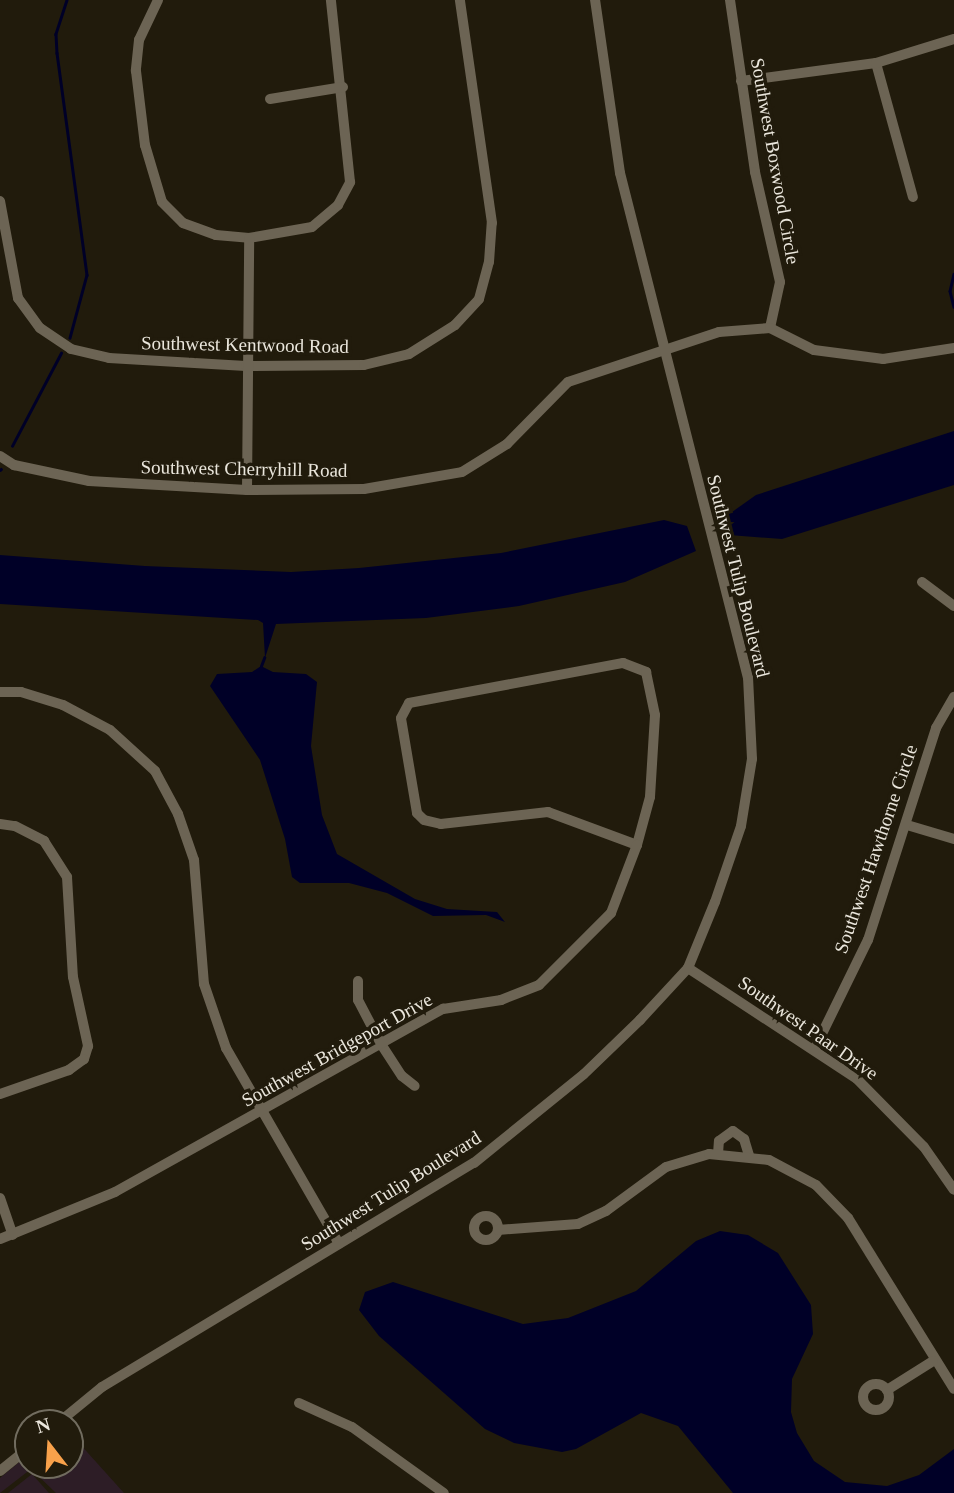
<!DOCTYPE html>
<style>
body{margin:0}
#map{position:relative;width:954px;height:1493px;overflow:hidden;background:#211b0c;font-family:Georgia,serif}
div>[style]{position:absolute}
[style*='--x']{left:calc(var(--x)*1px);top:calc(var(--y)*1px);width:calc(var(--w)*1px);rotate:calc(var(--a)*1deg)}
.commercial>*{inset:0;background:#2d1d26}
.water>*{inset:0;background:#000027}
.stream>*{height:2.5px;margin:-1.25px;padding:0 1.25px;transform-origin:1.25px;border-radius:1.25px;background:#000027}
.minor>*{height:10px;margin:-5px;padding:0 5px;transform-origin:5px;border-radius:5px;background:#6c6454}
.minor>.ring{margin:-5px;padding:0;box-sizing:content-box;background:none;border:10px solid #6c6454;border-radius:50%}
span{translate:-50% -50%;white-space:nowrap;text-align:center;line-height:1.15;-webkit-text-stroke:7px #211b0c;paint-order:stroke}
.street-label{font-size:19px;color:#eae6dc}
.north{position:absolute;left:14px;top:1409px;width:70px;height:70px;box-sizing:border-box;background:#211b0c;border:2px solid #716c5f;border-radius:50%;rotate:343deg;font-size:19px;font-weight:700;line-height:28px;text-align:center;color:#eae6dc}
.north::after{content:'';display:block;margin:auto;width:24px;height:32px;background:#f8a14b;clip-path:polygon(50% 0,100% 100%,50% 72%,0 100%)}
</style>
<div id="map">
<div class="commercial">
<i style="clip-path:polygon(70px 1433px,124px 1493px,56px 1493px,31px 1469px,0 1493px,0 1478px,28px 1455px,28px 1465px,70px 1465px)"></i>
<i style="clip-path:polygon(32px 1474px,49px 1493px,8px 1493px)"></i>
</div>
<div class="water">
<i style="clip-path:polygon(954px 431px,954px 485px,782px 539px,729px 535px,725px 517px,756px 495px)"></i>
<i style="clip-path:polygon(664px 520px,687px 526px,696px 551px,625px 582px,519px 606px,426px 618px,276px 624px,265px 658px,263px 623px,258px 620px,0 604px,0 555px,145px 566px,291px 572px,359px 568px,501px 553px)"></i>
<i style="clip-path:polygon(261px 666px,273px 672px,306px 674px,317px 682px,311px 746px,322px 815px,337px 854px,415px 899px,447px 909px,497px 912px,505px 922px,486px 915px,433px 916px,387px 893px,349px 883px,300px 883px,292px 877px,285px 839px,260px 760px,210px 686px,217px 674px,252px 672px)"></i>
<i style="clip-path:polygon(720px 1231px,748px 1235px,778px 1253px,811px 1305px,813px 1334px,792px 1379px,791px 1412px,797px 1433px,814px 1461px,845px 1482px,887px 1486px,919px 1475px,954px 1449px,954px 1493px,733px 1493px,678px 1426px,641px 1413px,576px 1449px,562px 1452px,514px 1443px,485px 1429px,379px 1336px,359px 1310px,365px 1292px,393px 1282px,523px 1324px,568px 1318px,636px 1291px,696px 1241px)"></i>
</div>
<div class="stream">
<i style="--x:67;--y:0;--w:36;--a:108"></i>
<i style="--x:56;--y:34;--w:19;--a:87"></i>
<i style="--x:57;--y:53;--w:224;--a:82.3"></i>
<i style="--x:87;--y:275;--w:65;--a:105.1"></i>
<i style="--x:954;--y:274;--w:17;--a:103"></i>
<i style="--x:950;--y:291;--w:16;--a:76"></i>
<i style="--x:12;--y:446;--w:105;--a:-62.2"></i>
<i style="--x:0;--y:470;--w:1;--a:-45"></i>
<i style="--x:261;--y:666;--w:9;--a:-69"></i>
</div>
<div class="minor">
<i style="--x:158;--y:0;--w:44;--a:115.4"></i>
<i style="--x:139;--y:40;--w:31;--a:96"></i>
<i style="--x:136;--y:71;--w:75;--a:83.1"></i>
<i style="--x:145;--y:145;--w:59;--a:73.4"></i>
<i style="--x:162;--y:202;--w:30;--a:45"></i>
<i style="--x:183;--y:223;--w:35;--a:20"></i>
<i style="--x:216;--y:235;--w:33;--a:5"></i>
<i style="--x:249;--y:238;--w:64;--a:-9.9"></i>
<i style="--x:312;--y:227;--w:34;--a:-40"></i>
<i style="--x:338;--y:205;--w:26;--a:-62"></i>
<i style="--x:350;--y:182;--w:183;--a:-96"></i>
<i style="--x:730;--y:0;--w:174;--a:81.7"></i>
<i style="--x:755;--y:172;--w:113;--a:77.2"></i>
<i style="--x:780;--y:282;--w:47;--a:102.3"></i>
<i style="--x:876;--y:63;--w:139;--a:74.6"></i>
<i style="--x:741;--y:81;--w:136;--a:-7.6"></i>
<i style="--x:876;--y:63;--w:82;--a:-17.1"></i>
<i style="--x:270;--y:99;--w:74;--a:-9.3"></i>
<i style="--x:0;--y:201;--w:99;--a:79.5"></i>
<i style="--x:18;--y:298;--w:37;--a:54"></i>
<i style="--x:40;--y:328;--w:37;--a:34"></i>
<i style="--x:71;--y:349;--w:39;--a:13"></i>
<i style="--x:109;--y:358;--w:137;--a:3.3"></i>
<i style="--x:246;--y:366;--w:118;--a:-0.5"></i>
<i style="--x:364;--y:365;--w:46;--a:-13.7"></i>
<i style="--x:409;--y:354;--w:54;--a:-32.2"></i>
<i style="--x:455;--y:325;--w:35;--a:-47"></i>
<i style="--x:479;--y:299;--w:38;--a:-75"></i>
<i style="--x:489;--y:262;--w:39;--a:-86"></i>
<i style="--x:492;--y:223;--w:225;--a:-98.2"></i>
<i style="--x:0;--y:456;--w:17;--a:33"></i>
<i style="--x:14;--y:465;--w:77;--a:12"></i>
<i style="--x:89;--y:481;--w:158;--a:3.3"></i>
<i style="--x:247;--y:490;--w:117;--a:-0.5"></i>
<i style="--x:364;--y:489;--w:99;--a:-9.8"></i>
<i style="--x:462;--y:472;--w:53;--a:-31.9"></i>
<i style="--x:507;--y:444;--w:87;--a:-45.5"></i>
<i style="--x:568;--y:382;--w:159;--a:-18.3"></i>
<i style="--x:719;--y:332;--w:51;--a:-4.5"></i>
<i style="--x:770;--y:328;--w:49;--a:26.6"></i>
<i style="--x:814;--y:350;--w:70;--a:7.4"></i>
<i style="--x:883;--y:359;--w:72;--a:-8.8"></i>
<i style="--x:247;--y:490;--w:252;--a:-89.5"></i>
<i style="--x:922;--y:582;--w:40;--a:37"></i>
<i style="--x:623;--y:663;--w:25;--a:21"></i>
<i style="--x:646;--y:672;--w:44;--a:78.2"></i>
<i style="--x:655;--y:715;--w:82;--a:93.5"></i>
<i style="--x:650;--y:797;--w:50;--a:105.2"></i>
<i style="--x:637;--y:845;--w:95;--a:-159.7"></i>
<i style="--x:548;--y:812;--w:108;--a:173.6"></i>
<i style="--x:441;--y:824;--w:17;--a:-167"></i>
<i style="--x:424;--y:820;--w:10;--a:-135"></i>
<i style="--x:417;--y:813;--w:96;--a:-99.6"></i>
<i style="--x:401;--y:718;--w:17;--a:-62"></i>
<i style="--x:409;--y:703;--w:218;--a:-10.6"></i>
<i style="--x:0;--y:692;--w:21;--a:0"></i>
<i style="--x:21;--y:692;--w:44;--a:17.2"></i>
<i style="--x:63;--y:705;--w:53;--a:28"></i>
<i style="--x:110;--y:730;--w:61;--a:42.3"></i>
<i style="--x:155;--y:771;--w:49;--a:61.9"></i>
<i style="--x:178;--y:814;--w:49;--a:70.8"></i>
<i style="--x:194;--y:860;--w:124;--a:85.4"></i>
<i style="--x:204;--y:984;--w:68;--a:71"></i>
<i style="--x:226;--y:1048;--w:226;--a:60"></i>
<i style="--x:0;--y:824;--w:15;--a:8"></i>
<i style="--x:15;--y:826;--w:33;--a:27"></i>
<i style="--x:44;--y:841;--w:43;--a:57.4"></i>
<i style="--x:67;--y:877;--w:100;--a:86.6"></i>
<i style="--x:73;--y:977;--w:71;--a:77.7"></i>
<i style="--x:88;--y:1046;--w:14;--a:107"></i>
<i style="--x:84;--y:1059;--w:19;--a:144"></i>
<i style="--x:69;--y:1070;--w:73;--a:160.8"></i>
<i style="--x:907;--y:825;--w:49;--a:16.6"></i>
<i style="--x:688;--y:968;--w:202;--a:33.3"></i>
<i style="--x:857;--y:1079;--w:95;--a:45.4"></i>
<i style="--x:924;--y:1147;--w:52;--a:55.1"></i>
<i style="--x:358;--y:981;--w:19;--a:90"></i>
<i style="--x:358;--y:1000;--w:50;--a:62.4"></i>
<i style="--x:381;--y:1044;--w:38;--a:57"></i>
<i style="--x:402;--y:1076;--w:16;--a:38"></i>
<i style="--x:814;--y:1050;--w:123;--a:-63.9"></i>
<i style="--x:868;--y:940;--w:223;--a:-72.2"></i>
<i style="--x:936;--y:728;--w:36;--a:-60"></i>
<i style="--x:718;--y:1154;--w:13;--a:-86"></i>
<i style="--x:719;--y:1141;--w:17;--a:-36"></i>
<i style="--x:733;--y:1131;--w:14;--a:36"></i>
<i style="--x:744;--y:1139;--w:17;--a:73"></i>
<i style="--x:0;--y:1198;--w:39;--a:71"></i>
<i class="ring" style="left:474px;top:1216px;width:14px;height:14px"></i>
<i style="--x:498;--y:1230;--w:80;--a:-4.3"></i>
<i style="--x:578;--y:1224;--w:31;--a:-25"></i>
<i style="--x:606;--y:1211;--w:74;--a:-36.3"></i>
<i style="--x:666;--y:1167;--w:45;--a:-16.8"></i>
<i style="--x:709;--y:1154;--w:60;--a:5.7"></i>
<i style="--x:769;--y:1160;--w:53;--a:28"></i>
<i style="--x:816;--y:1185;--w:46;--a:45.9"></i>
<i style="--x:848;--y:1218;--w:201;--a:58.2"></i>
<i style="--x:0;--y:1239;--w:124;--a:-22.2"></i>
<i style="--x:115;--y:1192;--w:376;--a:-29.2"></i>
<i style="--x:443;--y:1009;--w:59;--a:-8.8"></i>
<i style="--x:501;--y:1000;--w:41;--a:-21.5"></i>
<i style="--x:539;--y:985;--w:102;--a:-45"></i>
<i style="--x:611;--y:913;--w:73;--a:-69.1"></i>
<i class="ring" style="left:863px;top:1384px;width:16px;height:16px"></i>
<i style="--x:887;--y:1390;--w:54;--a:-32.2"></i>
<i style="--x:299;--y:1403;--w:58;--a:24.4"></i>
<i style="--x:352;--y:1427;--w:113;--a:35.7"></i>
<i style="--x:58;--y:1423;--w:57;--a:-39.3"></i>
<i style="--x:102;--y:1387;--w:434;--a:-31.1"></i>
<i style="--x:474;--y:1163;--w:141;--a:-39"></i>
<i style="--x:584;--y:1074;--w:78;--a:-44"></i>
<i style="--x:640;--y:1020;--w:71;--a:-47.3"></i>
<i style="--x:688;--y:968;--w:71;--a:-67.8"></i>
<i style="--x:715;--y:902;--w:80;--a:-71.1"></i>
<i style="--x:741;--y:826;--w:68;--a:-80.7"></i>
<i style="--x:752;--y:759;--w:81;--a:-92.8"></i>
<i style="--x:748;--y:678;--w:521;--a:-104.22"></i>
<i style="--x:620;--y:173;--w:175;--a:-98.2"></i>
<i style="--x:0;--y:1471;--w:36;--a:-39"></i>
</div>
<div class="street-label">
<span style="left:775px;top:161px;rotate:80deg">Southwest Boxwood Circle</span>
<span style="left:245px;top:345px;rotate:1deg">Southwest Kentwood Road</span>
<span style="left:244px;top:469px;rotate:1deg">Southwest Cherryhill Road</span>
<span style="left:738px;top:576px;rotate:76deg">Southwest Tulip Boulevard</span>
<span style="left:876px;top:849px;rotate:-71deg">Southwest Hawthorne Circle</span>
<span style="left:808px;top:1028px;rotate:35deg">Southwest Paar Drive</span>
<span style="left:337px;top:1050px;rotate:-29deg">Southwest Bridgeport Drive</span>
<span style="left:391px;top:1191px;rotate:-32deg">Southwest Tulip Boulevard</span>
</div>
<div class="north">N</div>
</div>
